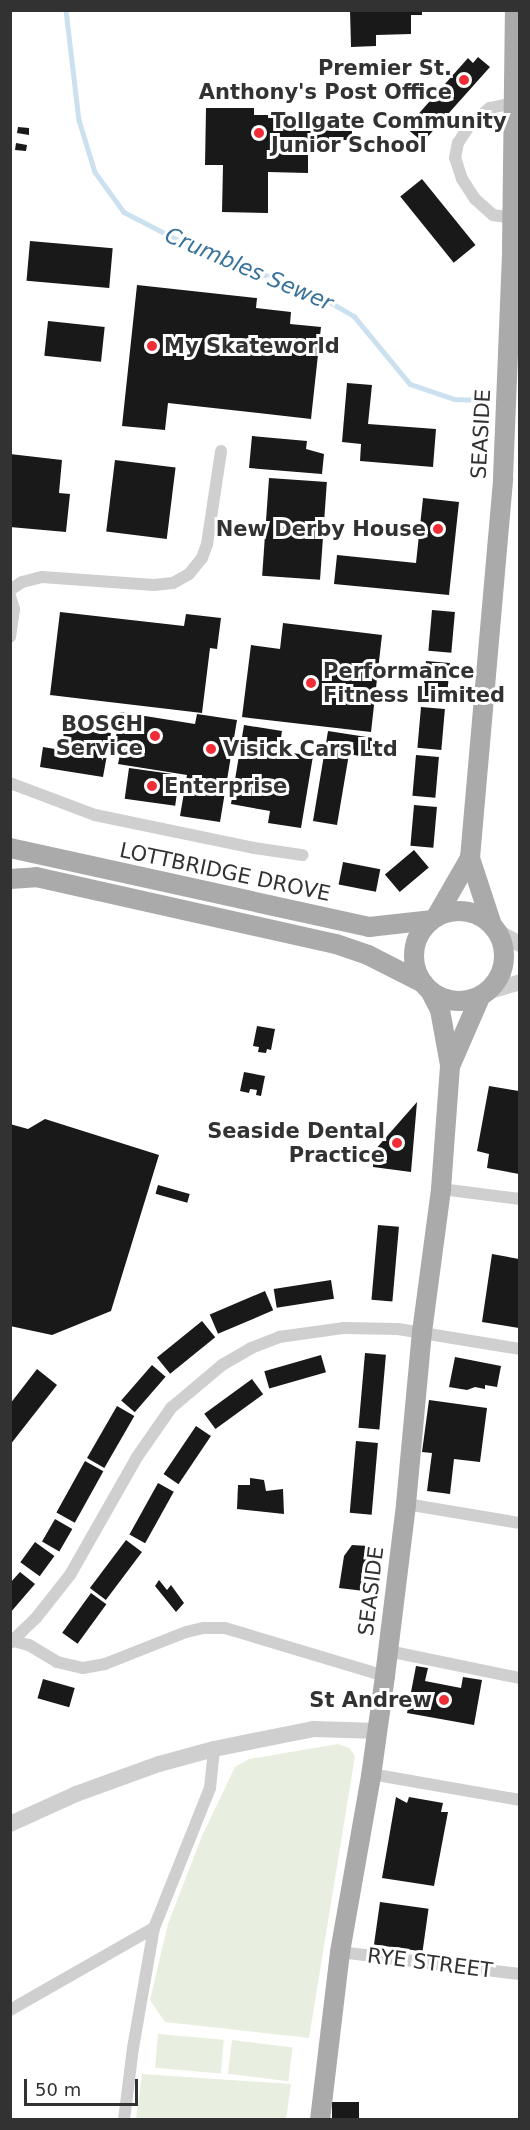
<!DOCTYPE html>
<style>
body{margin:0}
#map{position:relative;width:530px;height:2130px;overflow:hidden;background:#fff;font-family:"DejaVu Sans",sans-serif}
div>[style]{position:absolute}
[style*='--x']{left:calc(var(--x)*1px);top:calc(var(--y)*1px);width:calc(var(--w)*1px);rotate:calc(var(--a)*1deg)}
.green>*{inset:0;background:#e8efe0;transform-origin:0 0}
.stream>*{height:4.5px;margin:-2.25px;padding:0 2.25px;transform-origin:2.25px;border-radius:2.25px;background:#cce1f0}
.building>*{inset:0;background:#191919;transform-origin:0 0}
.minor>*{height:12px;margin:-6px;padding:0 6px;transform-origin:6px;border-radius:6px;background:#cfcfcf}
.tertiary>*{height:16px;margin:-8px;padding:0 8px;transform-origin:8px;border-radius:8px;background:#cfcfcf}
.primary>*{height:20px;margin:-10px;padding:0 10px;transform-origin:10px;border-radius:10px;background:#aaa}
.primary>.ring{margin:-10px;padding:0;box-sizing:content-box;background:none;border:20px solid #aaa;border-radius:50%}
.dots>*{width:16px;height:16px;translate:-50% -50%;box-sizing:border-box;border:3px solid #fff;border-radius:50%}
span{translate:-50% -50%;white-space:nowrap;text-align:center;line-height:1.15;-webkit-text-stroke:6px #fff;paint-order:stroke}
.poi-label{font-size:21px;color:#323232;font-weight:700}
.right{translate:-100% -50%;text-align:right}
.left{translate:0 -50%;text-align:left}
.street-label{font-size:21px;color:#323232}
.water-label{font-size:22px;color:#39739b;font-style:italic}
.frame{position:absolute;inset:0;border:12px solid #323232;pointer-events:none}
.scale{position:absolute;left:24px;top:2079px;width:114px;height:27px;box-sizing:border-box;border:3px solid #323232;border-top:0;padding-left:8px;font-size:18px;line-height:21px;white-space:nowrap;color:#323232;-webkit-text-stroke:4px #fff;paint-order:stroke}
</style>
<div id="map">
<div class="green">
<i style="clip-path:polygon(338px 1744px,349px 1748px,355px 1756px,309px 2038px,165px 2022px,150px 2000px,168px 1924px,202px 1836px,235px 1767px,249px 1759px)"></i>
<i style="left:158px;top:2034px;width:66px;height:34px;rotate:5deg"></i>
<i style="left:232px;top:2040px;width:61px;height:34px;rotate:7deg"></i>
<i style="clip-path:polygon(142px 2074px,291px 2084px,286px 2119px,136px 2119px)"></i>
</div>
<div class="stream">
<i style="--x:66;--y:10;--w:111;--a:83.3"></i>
<i style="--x:79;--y:120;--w:54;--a:72.9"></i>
<i style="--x:95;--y:172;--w:49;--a:54.1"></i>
<i style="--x:124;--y:212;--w:91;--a:27.4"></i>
<i style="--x:205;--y:254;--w:112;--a:19.2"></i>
<i style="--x:311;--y:291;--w:50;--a:30.2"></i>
<i style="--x:354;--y:316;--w:88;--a:50.5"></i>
<i style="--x:410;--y:384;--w:46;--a:18.8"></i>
<i style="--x:454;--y:399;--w:30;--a:2"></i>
</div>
<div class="building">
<i style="clip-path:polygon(350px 10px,422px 10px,422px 15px,411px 15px,411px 34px,376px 35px,376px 46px,351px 47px)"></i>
<i style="clip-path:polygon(478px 57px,490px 67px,423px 142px,406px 128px,468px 58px,473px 63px)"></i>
<i style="clip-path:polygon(206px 108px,254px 108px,254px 115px,309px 115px,309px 130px,352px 131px,352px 140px,308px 140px,308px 173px,268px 172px,268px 213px,222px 212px,223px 165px,205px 165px)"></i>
<i style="clip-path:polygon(18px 127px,29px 128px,29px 135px,17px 133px)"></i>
<i style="clip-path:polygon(16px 143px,27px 145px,26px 151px,15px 150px)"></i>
<i style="left:422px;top:179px;width:85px;height:28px;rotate:51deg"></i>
<i style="left:30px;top:241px;width:83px;height:40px;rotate:5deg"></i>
<i style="clip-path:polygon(137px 285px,257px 298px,256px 308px,291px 312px,290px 324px,321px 327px,311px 419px,168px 403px,165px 430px,122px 426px)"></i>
<i style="left:48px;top:321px;width:57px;height:35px;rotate:6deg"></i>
<i style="clip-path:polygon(347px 383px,372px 385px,368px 424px,436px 429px,433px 467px,360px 461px,361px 444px,342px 442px)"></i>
<i style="clip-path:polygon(252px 436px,307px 441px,306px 449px,324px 454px,322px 474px,249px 468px)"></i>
<i style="clip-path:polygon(10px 454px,62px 460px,59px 493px,70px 494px,66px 532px,10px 527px)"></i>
<i style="left:115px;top:460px;width:61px;height:72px;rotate:7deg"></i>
<i style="left:269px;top:478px;width:58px;height:98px;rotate:4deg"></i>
<i style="clip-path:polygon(423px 498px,459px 502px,449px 595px,334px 584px,337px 555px,416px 563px)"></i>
<i style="left:432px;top:610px;width:23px;height:41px;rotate:5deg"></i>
<i style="clip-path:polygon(60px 612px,184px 626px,186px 614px,221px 618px,217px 649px,210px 648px,202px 713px,50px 695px)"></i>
<i style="clip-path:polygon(283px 623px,382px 635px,371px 732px,242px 717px,251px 645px,280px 649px)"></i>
<i style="left:426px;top:661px;width:24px;height:41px;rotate:5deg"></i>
<i style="left:421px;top:707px;width:24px;height:41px;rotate:5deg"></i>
<i style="clip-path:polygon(120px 712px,195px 724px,197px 714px,237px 720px,220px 822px,180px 816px,187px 775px,118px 764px,121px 750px,114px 749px)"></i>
<i style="clip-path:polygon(244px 725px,282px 731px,279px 751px,313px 756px,301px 828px,268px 823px,270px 811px,231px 804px)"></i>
<i style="clip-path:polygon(65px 726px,111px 733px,103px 777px,40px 767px,43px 747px,61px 750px)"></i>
<i style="clip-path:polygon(328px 731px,373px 738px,370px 758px,349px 754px,337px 825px,313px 821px)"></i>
<i style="left:416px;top:755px;width:23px;height:41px;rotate:5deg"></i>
<i style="left:129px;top:768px;width:51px;height:31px;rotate:8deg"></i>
<i style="left:414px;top:805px;width:23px;height:41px;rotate:5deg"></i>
<i style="left:414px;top:850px;width:23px;height:38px;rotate:50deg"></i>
<i style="left:343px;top:862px;width:38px;height:23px;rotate:11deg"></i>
<i style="clip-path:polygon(257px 1026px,275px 1029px,271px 1050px,267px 1049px,266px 1053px,258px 1052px,259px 1047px,253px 1046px)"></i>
<i style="clip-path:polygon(244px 1072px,265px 1076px,261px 1096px,256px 1095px,257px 1090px,250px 1089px,249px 1093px,240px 1091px)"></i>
<i style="clip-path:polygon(489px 1086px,519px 1091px,519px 1174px,487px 1168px,489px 1154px,477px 1151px)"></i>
<i style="clip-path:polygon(417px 1102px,411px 1172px,373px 1167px,374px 1151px)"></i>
<i style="clip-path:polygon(45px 1119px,159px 1155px,111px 1311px,52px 1335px,10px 1326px,10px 1124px,28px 1129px)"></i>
<i style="left:158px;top:1185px;width:33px;height:9px;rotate:16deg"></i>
<i style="left:378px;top:1225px;width:21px;height:75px;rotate:5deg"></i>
<i style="clip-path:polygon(492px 1254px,519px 1259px,519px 1328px,482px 1322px)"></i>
<i style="left:331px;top:1280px;width:19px;height:58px;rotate:81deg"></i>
<i style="left:265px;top:1291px;width:21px;height:60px;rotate:67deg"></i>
<i style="left:202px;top:1321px;width:21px;height:58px;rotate:51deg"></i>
<i style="left:365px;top:1353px;width:21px;height:75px;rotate:5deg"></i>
<i style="left:321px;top:1355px;width:18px;height:59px;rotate:74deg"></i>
<i style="clip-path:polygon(455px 1357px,501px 1366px,497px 1387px,485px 1385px,485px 1389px,475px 1387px,467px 1390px,449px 1387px)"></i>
<i style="left:152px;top:1365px;width:18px;height:47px;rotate:41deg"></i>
<i style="clip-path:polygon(37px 1369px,57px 1385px,10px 1445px,10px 1404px)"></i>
<i style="left:252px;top:1379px;width:19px;height:59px;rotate:54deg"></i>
<i style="clip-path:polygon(429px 1400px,487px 1408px,480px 1462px,454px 1459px,450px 1494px,427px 1491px,432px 1453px,422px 1452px)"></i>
<i style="left:117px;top:1406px;width:20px;height:60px;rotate:30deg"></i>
<i style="left:196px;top:1426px;width:18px;height:58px;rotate:34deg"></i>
<i style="left:356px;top:1441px;width:22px;height:72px;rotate:5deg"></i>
<i style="left:85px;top:1461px;width:21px;height:59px;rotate:29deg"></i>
<i style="clip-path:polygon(250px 1478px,264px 1480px,266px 1491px,283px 1489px,284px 1514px,237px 1509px,238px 1485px,250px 1485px)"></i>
<i style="left:158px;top:1483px;width:18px;height:59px;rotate:29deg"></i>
<i style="left:55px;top:1519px;width:20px;height:26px;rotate:30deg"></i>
<i style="left:126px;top:1540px;width:20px;height:60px;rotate:37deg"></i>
<i style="left:35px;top:1542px;width:24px;height:25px;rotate:36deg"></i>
<i style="clip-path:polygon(352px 1545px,368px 1546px,364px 1591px,339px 1588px,344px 1556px)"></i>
<i style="clip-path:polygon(20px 1572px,35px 1584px,10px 1613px,10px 1583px)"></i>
<i style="clip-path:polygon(159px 1580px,167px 1590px,171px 1585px,184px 1603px,176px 1612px,155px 1586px)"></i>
<i style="left:91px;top:1593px;width:19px;height:49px;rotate:36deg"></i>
<i style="clip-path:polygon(416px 1666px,428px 1668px,425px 1681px,461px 1688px,463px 1677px,482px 1680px,474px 1725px,407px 1713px)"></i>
<i style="left:43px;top:1679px;width:33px;height:20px;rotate:16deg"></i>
<i style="clip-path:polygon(396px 1797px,407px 1803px,409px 1797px,443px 1803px,441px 1812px,448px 1812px,434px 1886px,382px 1878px)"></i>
<i style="left:380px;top:1902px;width:49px;height:43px;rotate:8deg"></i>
<i style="left:332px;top:2102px;width:27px;height:18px"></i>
</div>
<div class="minor">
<i style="--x:512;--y:218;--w:19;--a:-171"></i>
<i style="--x:493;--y:215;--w:24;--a:-138"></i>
<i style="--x:475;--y:199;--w:24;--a:-123"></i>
<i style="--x:462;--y:179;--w:22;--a:-108"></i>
<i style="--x:455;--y:158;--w:15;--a:-79"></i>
<i style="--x:458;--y:143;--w:20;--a:-57"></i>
<i style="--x:469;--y:126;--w:28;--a:-41"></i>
<i style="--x:490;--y:108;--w:24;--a:-12"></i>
<i style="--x:10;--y:590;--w:14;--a:-34"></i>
<i style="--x:22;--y:582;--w:21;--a:-14"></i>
<i style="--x:42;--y:577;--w:112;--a:4.1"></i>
<i style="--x:154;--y:585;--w:19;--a:-6"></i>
<i style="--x:173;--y:583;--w:18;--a:-29"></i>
<i style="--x:189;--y:574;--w:21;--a:-51"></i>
<i style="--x:202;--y:558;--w:15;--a:-70"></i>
<i style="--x:207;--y:544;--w:94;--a:-81.4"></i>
<i style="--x:10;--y:596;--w:14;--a:73"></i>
<i style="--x:14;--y:609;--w:28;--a:98"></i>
<i style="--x:10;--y:783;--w:91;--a:20.6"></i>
<i style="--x:95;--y:815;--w:162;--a:11.7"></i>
<i style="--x:254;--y:848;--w:49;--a:8.3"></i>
<i style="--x:441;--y:1189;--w:80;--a:7.2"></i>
<i style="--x:406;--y:1504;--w:116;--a:9.5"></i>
<i style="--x:10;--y:1640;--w:20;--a:15"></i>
<i style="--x:29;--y:1645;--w:33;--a:31"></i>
<i style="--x:57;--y:1662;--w:27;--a:13"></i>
<i style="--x:83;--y:1668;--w:22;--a:-10"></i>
<i style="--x:105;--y:1664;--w:87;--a:-21.6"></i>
<i style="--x:186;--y:1632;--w:18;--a:-13"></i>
<i style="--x:204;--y:1628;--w:21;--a:0"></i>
<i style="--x:225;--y:1628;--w:167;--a:16.7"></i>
<i style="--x:10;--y:1643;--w:36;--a:-44"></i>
<i style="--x:36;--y:1618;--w:55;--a:-51.7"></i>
<i style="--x:70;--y:1575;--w:136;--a:-60.4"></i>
<i style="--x:137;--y:1457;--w:60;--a:-55.2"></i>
<i style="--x:171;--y:1408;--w:67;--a:-40.1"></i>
<i style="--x:222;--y:1365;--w:34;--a:-30"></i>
<i style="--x:251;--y:1348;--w:30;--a:-21"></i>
<i style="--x:279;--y:1337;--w:66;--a:-7.9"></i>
<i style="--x:344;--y:1328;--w:54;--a:1.1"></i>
<i style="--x:398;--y:1329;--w:124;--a:9.3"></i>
<i style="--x:388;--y:1651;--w:135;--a:11.6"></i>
<i style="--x:371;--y:1774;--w:151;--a:9.9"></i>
<i style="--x:340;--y:1952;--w:181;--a:7"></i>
<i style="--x:10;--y:2010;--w:166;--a:-29.7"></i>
<i style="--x:124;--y:2120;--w:73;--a:-82.9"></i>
<i style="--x:133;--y:2048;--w:122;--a:-80.1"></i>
<i style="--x:154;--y:1928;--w:151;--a:-68.2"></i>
<i style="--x:210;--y:1788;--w:39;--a:-84"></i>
</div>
<div class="tertiary">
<i style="--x:498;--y:932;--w:25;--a:29"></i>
<i style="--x:486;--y:992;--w:35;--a:-16"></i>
<i style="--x:10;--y:1824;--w:72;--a:-24.4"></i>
<i style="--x:76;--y:1794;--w:88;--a:-19.9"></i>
<i style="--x:159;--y:1764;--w:57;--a:-15.3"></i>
<i style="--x:214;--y:1749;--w:101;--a:-11.4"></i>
<i style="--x:313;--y:1729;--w:65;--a:1.8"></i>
</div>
<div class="primary">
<i style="--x:10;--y:848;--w:368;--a:12.4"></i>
<i style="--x:369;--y:927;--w:62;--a:-6.4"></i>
<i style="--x:10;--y:879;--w:26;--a:-4"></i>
<i style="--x:36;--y:877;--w:307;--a:12.6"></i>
<i style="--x:336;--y:944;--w:34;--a:19"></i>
<i style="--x:368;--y:955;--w:62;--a:27"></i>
<i class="ring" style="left:414px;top:911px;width:70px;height:70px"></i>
<i style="--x:436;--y:917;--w:68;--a:-60"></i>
<i style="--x:492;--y:925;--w:71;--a:-108.2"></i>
<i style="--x:470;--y:858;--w:381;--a:-85"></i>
<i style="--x:503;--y:478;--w:229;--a:-87.7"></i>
<i style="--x:512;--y:249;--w:239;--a:-89.3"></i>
<i style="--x:451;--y:1064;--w:75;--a:-66.5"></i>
<i style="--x:320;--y:2120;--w:169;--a:-83.2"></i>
<i style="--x:340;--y:1952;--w:179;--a:-80"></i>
<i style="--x:371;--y:1776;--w:101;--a:-82"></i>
<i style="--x:385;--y:1676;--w:173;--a:-83"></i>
<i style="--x:406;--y:1504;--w:173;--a:-84.7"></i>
<i style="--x:422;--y:1332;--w:144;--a:-82.4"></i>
<i style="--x:441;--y:1189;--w:124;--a:-85.8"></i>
<i style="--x:450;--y:1065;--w:56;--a:-100.3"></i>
<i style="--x:440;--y:1010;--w:22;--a:-117"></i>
</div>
<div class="dots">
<i style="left:464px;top:80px;background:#f02d36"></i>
<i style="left:259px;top:133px;background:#f02d36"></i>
<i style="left:152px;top:346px;background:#f02d36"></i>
<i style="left:438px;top:529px;background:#f02d36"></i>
<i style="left:311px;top:683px;background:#f02d36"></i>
<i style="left:155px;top:736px;background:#f02d36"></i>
<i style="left:211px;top:749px;background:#f02d36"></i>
<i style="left:152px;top:786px;background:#f02d36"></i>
<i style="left:397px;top:1143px;background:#f02d36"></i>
<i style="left:444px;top:1700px;background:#f02d36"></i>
</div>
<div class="poi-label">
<span class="right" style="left:452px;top:80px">Premier St.<br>Anthony's Post Office</span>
<span class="left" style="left:271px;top:133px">Tollgate Community<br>Junior School</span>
<span class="left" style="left:164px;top:346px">My Skateworld</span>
<span class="right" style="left:426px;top:529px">New Derby House</span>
<span class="left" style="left:323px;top:683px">Performance<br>Fitness Limited</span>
<span class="right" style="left:143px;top:736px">BOSCH<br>Service</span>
<span class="left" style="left:223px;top:749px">Visick Cars Ltd</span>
<span class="left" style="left:164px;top:786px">Enterprise</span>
<span class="right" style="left:385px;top:1143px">Seaside Dental<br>Practice</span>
<span class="right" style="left:432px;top:1700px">St Andrew</span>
</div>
<div class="street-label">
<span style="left:481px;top:434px;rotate:-87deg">SEASIDE</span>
<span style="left:225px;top:872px;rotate:12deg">LOTTBRIDGE DROVE</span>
<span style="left:371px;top:1591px;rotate:-83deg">SEASIDE</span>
<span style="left:430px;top:1963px;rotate:7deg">RYE STREET</span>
</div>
<div class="water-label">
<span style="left:249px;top:269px;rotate:23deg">Crumbles Sewer</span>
</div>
<div class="frame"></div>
<div class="scale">50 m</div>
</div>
